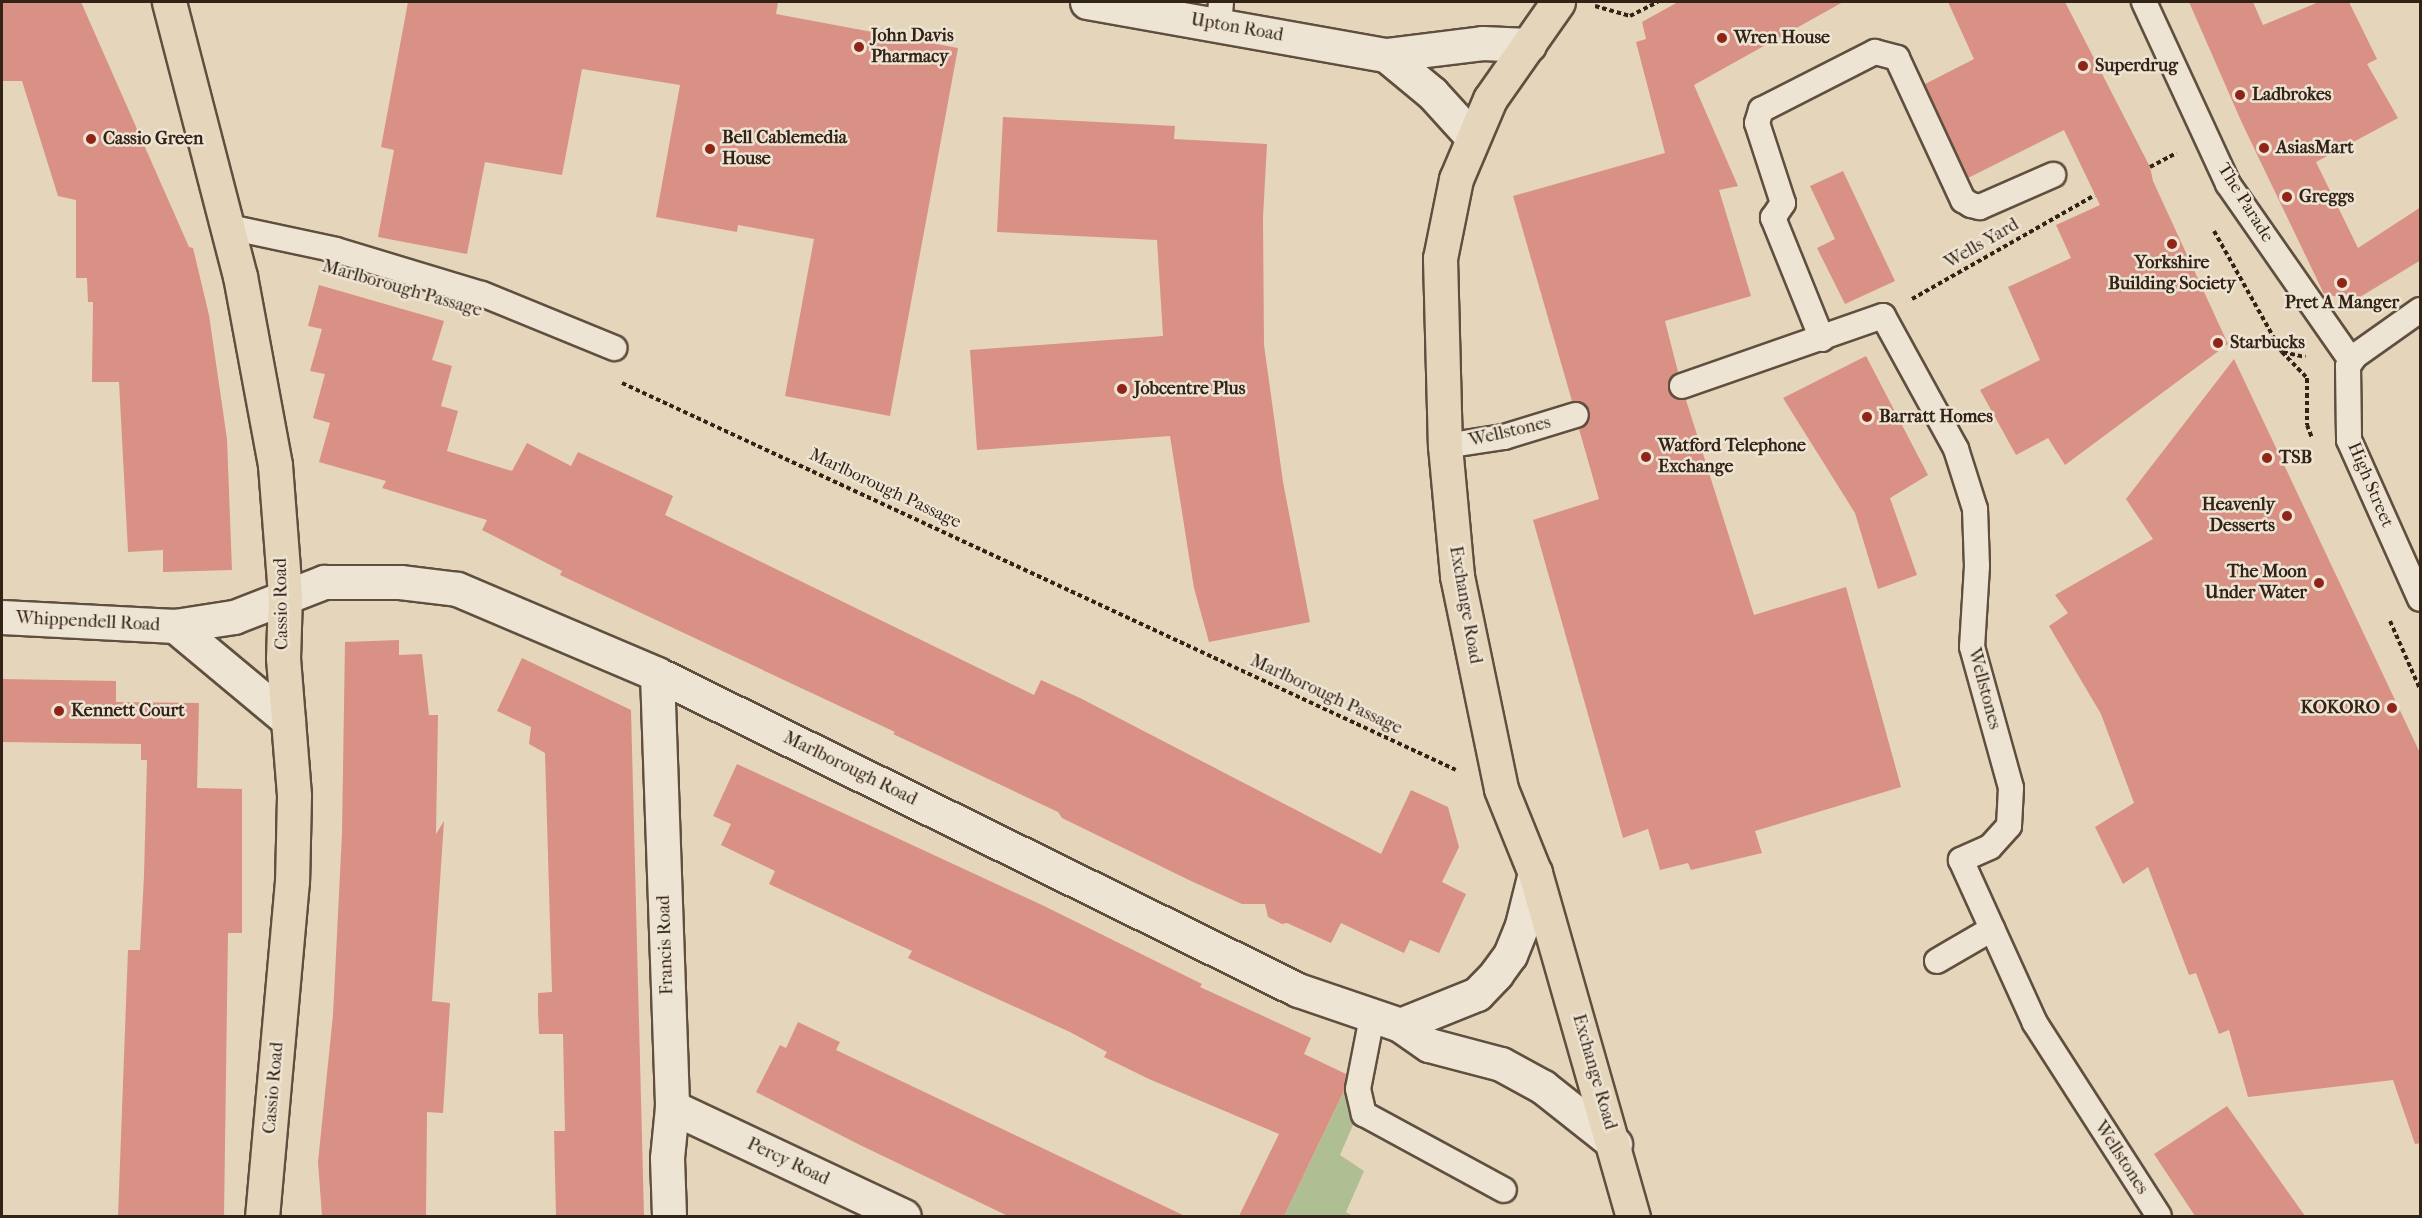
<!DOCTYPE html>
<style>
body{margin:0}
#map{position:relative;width:2422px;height:1218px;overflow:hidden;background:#e5d5bb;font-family:"IM FELL French Canon",serif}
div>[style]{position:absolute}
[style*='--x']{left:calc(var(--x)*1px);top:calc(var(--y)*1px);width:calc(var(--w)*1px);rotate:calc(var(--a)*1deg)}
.green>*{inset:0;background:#b0be94}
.building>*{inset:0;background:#d89184}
.path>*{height:4px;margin-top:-2px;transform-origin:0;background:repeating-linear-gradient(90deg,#332216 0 4.5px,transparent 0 7.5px)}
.roads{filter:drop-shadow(2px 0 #604f3f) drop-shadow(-2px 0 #604f3f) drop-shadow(0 2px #604f3f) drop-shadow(0 -2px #604f3f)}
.service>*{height:24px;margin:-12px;padding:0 12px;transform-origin:12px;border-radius:12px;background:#eee4d3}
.minor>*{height:33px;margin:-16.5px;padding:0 16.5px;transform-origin:16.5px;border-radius:16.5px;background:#eee4d3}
.tertiary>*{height:33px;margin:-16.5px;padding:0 16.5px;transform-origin:16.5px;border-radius:16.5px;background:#eee4d3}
.primary>*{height:33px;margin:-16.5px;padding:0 16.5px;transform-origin:16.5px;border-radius:16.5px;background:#e5d5bb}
.dots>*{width:16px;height:16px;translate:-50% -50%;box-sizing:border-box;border:3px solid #eee4d3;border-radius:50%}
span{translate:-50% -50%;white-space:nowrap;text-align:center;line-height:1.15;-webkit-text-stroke:5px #eee4d3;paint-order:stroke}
.street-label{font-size:18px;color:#332216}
.poi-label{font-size:18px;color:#332216;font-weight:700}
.left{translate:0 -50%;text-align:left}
.right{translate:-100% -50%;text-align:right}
.frame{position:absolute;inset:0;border:3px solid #332216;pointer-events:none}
</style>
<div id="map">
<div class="green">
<i style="clip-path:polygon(1351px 1077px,1353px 1125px,1340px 1155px,1364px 1171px,1346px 1212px,1353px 1216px,1284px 1216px)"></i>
</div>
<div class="building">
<i style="clip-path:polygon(2px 2px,81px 2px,189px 247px,193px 248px,209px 315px,227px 439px,232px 570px,163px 572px,163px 550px,128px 552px,119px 382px,92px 382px,93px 302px,88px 302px,87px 278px,76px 278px,76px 200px,58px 196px,22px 81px,2px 81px)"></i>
<i style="clip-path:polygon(408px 2px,778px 2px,776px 14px,958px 48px,890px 416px,785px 396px,814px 239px,738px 225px,737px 232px,656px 217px,680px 85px,582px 69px,562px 175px,485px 162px,467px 254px,378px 237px,394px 150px,381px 147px)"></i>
<i style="clip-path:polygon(1678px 2px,1843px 2px,1694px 85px,1738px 186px,1719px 190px,1751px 296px,1665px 321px,1678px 372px,1671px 377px,1668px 390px,1673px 397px,1686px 400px,1754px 615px,1846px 587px,1901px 787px,1755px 831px,1762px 853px,1691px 870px,1688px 863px,1660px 870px,1648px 829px,1623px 838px,1533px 520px,1599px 499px,1579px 429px,1587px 424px,1590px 411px,1585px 404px,1572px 401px,1513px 196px,1665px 153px,1636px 42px,1646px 39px,1642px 22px)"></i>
<i style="clip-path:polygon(1948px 2px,2065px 2px,2150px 167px,2153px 181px,2228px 344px,2065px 465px,2048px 438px,2016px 455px,1980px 390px,2040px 360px,2008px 287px,2071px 258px,2056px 225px,2100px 205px,2064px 130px,1968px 178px,1925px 84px,1974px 59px)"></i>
<i style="clip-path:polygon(2189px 2px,2253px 2px,2263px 25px,2319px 2px,2349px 2px,2377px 59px,2367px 64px,2398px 118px,2316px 162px,2358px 248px,2421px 207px,2421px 260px,2355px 300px,2324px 294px,2242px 123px)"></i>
<i style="clip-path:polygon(1003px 117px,1175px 126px,1174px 139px,1267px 144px,1263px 217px,1264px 345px,1283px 482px,1310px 622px,1209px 642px,1194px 588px,1170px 436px,977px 450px,970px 350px,1163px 336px,1157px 240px,997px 232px)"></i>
<i style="clip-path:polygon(1843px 171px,1895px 281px,1845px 304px,1817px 248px,1835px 239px,1810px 186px)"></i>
<i style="clip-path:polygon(319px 285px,444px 321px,432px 360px,452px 366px,441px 406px,458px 411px,447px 451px,512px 471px,527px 443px,571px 466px,578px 452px,673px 496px,665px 515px,1034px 695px,1041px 680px,1080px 698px,1381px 854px,1411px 790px,1448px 807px,1459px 847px,1442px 882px,1466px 894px,1439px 953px,1410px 940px,1404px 953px,1341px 923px,1331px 943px,1287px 923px,1282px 924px,1268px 917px,1265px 904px,1242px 904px,1191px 881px,1062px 818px,1058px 812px,893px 734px,895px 732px,560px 575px,562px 571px,482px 530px,487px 520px,382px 488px,386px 481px,319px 462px,330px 423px,313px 418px,325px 374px,310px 371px,322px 329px,308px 326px)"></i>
<i style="clip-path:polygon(1866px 356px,1928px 475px,1890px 498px,1917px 575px,1878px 589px,1855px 513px,1783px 398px)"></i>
<i style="clip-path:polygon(2234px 359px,2421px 755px,2421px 1143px,2415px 1144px,2393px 1080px,2248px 1097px,2229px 1030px,2219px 1034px,2196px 973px,2189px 975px,2148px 867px,2123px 884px,2095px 827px,2134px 803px,2101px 714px,2049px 626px,2068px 613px,2055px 595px,2153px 539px,2126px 499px)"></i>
<i style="clip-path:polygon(399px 640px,399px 655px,422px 654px,429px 715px,438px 715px,436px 834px,444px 821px,432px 1001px,450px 1003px,443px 1113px,427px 1112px,426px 1216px,322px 1216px,318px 1162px,333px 1015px,342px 833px,345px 642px)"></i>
<i style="clip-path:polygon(522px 658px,631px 710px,644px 1216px,556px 1216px,554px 1131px,565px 1131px,563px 1034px,539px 1034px,538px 1011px,538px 993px,552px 992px,545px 753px,529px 744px,531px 727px,497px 711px)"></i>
<i style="clip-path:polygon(2px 679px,116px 681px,116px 702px,199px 703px,197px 788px,242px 789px,242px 933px,228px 933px,224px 1216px,118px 1216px,128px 950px,140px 950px,144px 876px,147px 760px,141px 760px,141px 744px,2px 742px)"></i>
<i style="clip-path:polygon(737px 764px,1042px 905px,1202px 984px,1200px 987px,1311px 1038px,1304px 1054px,1346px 1074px,1344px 1091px,1284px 1216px,1239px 1216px,1279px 1134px,1149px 1079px,1104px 1057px,1107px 1052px,1070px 1032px,908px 958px,912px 951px,769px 884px,775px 871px,721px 845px,731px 824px,713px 816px)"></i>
<i style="clip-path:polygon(798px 1022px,840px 1042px,836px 1050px,1185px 1216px,1008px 1216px,860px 1145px,756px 1092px,780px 1045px,786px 1048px)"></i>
<i style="clip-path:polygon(2227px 1106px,2305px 1216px,2195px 1216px,2154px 1154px)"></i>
</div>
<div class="path">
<i style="--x:1595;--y:6;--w:36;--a:16"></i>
<i style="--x:1630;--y:16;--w:31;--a:-27"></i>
<i style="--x:2150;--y:167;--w:30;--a:-28"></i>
<i style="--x:2214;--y:231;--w:139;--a:60.7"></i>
<i style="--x:2282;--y:352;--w:36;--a:46"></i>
<i style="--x:2307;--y:378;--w:47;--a:90"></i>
<i style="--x:2307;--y:425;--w:14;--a:69"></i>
<i style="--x:1912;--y:299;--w:210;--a:-29.6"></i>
<i style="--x:2283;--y:352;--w:23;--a:13"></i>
<i style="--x:622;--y:383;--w:919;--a:24.89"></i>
<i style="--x:2390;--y:621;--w:74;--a:66.2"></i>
</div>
<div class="roads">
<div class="service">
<i style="--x:2144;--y:2;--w:200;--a:65.2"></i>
<i style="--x:2228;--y:184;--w:215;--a:55.1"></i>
<i style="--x:1219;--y:25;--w:23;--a:-85"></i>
<i style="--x:229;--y:227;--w:109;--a:12.1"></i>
<i style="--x:336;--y:250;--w:152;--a:16.8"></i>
<i style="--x:482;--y:294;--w:143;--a:22.2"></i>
<i style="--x:2420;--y:310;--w:80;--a:144.7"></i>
<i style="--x:2355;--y:356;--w:12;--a:125"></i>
<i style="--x:2348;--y:366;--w:74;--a:89.2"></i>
<i style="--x:2349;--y:440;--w:174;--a:65.9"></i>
<i style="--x:1822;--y:339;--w:131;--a:-112"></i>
<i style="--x:1773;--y:218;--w:18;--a:-56"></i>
<i style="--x:1783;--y:203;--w:84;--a:-108"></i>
<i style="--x:1757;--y:123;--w:14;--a:-73"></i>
<i style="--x:1761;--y:110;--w:128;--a:-27"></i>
<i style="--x:1875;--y:52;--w:23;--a:15"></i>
<i style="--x:1897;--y:58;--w:157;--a:65.1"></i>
<i style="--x:1963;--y:200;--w:9;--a:32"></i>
<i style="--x:1971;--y:205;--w:9;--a:13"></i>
<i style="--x:1980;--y:207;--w:80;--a:-23.7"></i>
<i style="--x:1682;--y:386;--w:213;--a:-19.2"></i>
<i style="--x:1883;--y:316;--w:152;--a:61.2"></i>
<i style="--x:1956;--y:449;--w:63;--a:72.4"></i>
<i style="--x:1975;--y:509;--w:57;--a:88"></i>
<i style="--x:1977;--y:566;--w:81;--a:93.5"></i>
<i style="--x:1972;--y:647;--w:146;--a:74.5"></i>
<i style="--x:2011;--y:788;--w:38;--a:93"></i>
<i style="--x:2009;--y:826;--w:28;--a:132"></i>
<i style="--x:1990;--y:847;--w:32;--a:156"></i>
<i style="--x:1961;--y:860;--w:179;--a:65.6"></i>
<i style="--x:2035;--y:1023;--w:229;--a:57.3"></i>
<i style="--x:1445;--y:446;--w:60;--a:-8.7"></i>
<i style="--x:1504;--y:437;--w:75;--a:-17"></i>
<i style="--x:1937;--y:961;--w:64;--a:-30.2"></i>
<i style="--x:1372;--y:1017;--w:73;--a:101"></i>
<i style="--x:1358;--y:1089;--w:26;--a:77"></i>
<i style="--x:1364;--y:1114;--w:159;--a:28.5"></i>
</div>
<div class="minor">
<i style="--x:1087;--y:2;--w:304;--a:10.1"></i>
<i style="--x:1386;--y:55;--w:97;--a:-7.1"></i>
<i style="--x:1482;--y:43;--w:47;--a:2.4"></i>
<i style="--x:1386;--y:55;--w:60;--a:39.6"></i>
<i style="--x:1432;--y:93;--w:59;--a:47.7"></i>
<i style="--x:657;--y:674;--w:433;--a:88"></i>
<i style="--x:672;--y:1107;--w:51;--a:95.6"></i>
<i style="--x:667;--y:1158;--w:58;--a:88"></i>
<i style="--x:672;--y:1107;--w:256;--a:25.2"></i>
</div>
<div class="tertiary">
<i style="--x:2;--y:617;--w:173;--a:3"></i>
<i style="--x:175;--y:626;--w:60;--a:-8.7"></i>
<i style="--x:234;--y:617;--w:97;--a:-21.3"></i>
<i style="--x:324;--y:582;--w:76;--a:0"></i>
<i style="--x:400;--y:582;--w:57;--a:7"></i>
<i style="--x:457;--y:589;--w:217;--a:23"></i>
<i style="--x:657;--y:674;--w:715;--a:26.24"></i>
<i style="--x:1298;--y:990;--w:108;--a:18.9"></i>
<i style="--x:1400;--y:1025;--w:35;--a:35"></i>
<i style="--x:1429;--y:1045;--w:74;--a:14.8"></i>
<i style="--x:1501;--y:1064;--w:48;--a:28.7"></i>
<i style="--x:1543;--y:1087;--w:92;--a:38.4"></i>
<i style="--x:175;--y:626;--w:147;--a:39.8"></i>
<i style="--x:1400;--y:1025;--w:83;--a:-21.9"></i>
<i style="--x:1477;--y:994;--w:28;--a:-46"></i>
<i style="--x:1496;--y:974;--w:24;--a:-54"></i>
<i style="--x:1510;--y:955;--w:32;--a:-68"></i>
<i style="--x:1522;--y:925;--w:54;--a:-76"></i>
</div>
<div class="primary">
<i style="--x:169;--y:2;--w:283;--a:75.5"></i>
<i style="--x:240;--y:276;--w:192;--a:79.5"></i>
<i style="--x:275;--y:465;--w:130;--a:85.6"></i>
<i style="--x:285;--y:595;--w:63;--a:91.8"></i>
<i style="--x:283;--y:658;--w:138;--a:85.4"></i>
<i style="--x:294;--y:796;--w:85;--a:91.3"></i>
<i style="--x:292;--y:881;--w:336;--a:95.1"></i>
<i style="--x:1558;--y:2;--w:118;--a:125"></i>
<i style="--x:1490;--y:99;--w:87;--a:113"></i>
<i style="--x:1456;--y:179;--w:81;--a:101.4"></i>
<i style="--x:1440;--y:258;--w:188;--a:88.5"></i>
<i style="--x:1445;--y:446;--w:131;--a:84.7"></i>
<i style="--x:1457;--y:576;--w:217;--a:78.3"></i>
<i style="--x:1501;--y:789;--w:91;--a:68"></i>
<i style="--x:1535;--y:873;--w:357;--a:74.1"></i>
</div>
</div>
<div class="dots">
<i style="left:1722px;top:38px;background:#8f2418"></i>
<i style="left:859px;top:47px;background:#8f2418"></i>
<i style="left:2083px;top:66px;background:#8f2418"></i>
<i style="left:2240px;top:95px;background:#8f2418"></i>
<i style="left:91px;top:139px;background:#8f2418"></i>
<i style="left:2264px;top:148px;background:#8f2418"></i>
<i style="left:710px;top:149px;background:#8f2418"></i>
<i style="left:2287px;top:197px;background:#8f2418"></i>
<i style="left:2172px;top:244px;background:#8f2418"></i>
<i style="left:2342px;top:283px;background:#8f2418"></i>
<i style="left:2218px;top:343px;background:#8f2418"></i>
<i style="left:1122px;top:389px;background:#8f2418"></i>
<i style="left:1867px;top:417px;background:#8f2418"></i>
<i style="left:1646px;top:457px;background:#8f2418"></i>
<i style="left:2267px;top:458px;background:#8f2418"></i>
<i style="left:2287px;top:516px;background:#8f2418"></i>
<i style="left:2319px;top:583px;background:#8f2418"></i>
<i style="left:2392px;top:708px;background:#8f2418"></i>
<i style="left:59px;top:711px;background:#8f2418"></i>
</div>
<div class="street-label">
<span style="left:1237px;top:28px;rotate:10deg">Upton Road</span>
<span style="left:2245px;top:203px;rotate:58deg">The Parade</span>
<span style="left:1982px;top:244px;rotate:-30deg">Wells Yard</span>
<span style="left:402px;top:289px;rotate:16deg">Marlborough Passage</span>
<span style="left:1510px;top:432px;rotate:-13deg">Wellstones</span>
<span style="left:2370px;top:485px;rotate:67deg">High Street</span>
<span style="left:885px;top:489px;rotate:25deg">Marlborough Passage</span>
<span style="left:282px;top:604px;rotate:-91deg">Cassio Road</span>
<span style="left:1465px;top:605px;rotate:80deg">Exchange Road</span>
<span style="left:88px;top:622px;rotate:3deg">Whippendell Road</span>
<span style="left:1984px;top:689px;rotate:75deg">Wellstones</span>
<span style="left:1326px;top:695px;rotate:25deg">Marlborough Passage</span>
<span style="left:850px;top:769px;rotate:26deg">Marlborough Road</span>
<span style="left:666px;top:945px;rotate:-92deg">Francis Road</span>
<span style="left:1594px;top:1072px;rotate:74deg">Exchange Road</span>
<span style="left:274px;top:1088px;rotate:-85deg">Cassio Road</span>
<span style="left:2121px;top:1158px;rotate:57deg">Wellstones</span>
<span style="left:788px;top:1162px;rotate:25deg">Percy Road</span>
</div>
<div class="poi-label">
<span class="left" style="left:871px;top:47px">John Davis<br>Pharmacy</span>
<span class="left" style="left:1734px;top:38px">Wren House</span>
<span class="left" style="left:2095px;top:66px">Superdrug</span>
<span class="left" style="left:2252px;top:95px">Ladbrokes</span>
<span class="left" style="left:103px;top:139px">Cassio Green</span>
<span class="left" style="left:722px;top:149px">Bell Cablemedia<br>House</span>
<span class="left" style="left:2276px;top:148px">AsiasMart</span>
<span class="left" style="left:2299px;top:197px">Greggs</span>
<span style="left:2172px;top:274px">Yorkshire<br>Building Society</span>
<span style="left:2342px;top:303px">Pret A Manger</span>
<span class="left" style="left:2230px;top:343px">Starbucks</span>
<span class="left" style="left:1134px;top:389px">Jobcentre Plus</span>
<span class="left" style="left:1879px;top:417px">Barratt Homes</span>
<span class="left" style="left:1658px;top:457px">Watford Telephone<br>Exchange</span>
<span class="left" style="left:2279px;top:458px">TSB</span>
<span class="right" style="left:2275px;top:516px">Heavenly<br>Desserts</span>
<span class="right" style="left:2307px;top:583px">The Moon<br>Under Water</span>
<span class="right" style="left:2380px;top:708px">KOKORO</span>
<span class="left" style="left:71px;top:711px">Kennett Court</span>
</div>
<div class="frame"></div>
</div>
